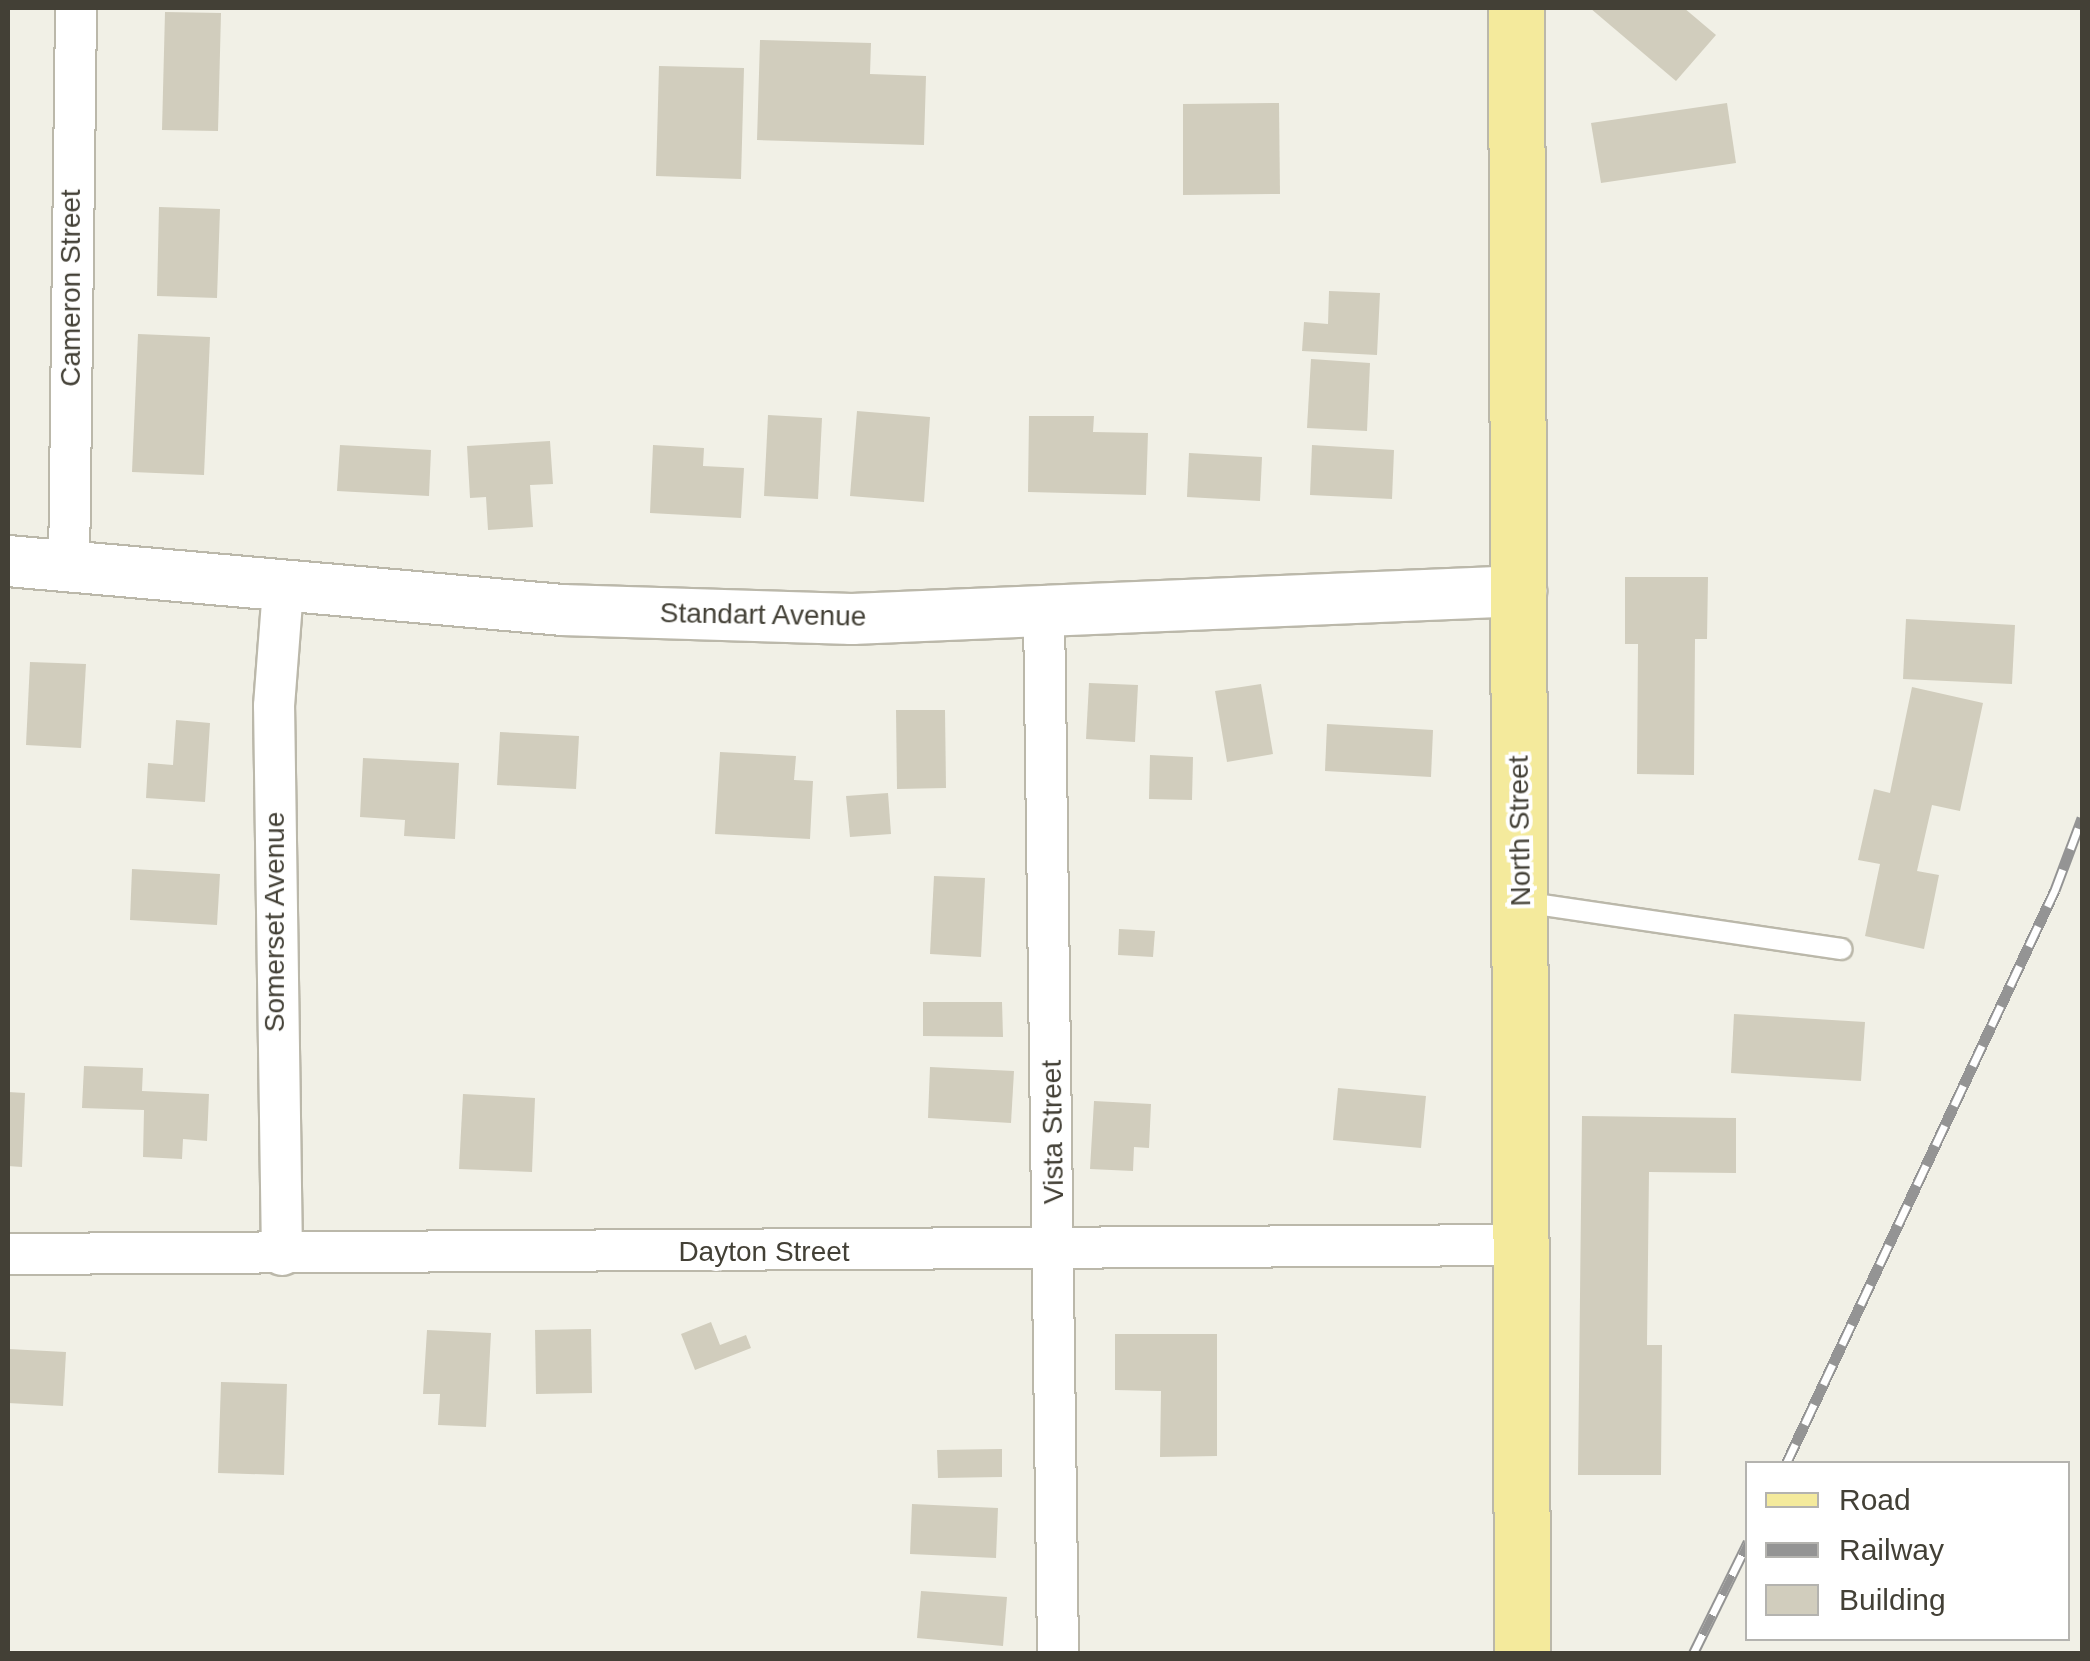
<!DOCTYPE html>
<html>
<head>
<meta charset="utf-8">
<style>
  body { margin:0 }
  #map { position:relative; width:2090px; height:1661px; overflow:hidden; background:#f1f0e6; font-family:Arial,sans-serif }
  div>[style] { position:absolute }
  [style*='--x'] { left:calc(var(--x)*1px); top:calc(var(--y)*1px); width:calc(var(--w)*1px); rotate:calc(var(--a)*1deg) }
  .building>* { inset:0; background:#d1cdbd }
  .roads { filter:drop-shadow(2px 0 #bbb8aa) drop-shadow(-2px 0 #bbb8aa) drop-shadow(0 2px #bbb8aa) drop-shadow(0 -2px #bbb8aa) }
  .service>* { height:20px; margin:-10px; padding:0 10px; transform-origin:10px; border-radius:10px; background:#fff }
  .minor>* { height:40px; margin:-20px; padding:0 20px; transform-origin:20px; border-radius:20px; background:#fff }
  .tertiary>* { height:50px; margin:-25px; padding:0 25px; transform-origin:25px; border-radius:25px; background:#fff }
  .primary>* { height:55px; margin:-27.5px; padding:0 27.5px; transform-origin:27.5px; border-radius:27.5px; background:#f4ea9c }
  .rail>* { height:11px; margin-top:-5.5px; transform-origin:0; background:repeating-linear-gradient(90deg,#fff 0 22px,#949494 0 44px); box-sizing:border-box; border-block:2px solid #949494 }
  span { translate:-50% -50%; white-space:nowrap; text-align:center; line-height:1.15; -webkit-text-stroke:8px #fff; paint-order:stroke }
  .street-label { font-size:28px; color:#434036 }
  .frame { position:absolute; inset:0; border:10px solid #434036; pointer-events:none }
  .legend { position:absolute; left:1745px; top:1461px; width:325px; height:180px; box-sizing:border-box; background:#fff; border:2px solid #b4b3af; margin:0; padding:12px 18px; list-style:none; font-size:30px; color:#434036 }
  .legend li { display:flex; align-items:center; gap:20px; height:50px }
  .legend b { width:50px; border:2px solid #b4b3af }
</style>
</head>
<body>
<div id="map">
  <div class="building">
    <div style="clip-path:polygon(1590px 8px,1684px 8px,1716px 35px,1676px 81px)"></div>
    <div style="clip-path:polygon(165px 12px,221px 13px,218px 131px,162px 130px)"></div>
    <div style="clip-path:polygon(760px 40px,871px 43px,870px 74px,926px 76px,924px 145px,757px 140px)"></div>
    <div style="clip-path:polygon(659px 66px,744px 68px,741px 179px,656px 176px)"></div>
    <div style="clip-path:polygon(1279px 103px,1280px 194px,1183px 195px,1183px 104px)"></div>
    <div style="clip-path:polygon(1727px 103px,1736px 163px,1601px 183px,1591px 123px)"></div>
    <div style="clip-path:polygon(159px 207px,220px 209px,217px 298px,157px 296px)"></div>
    <div style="clip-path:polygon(1329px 291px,1380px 293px,1377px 355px,1302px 351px,1304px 322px,1328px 324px)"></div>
    <div style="clip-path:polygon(138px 334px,210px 337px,204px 475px,132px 472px)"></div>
    <div style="clip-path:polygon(1311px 359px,1370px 363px,1367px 431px,1307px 428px)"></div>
    <div style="clip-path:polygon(857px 411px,930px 417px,924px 502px,850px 496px)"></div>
    <div style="clip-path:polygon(768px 415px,822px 418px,818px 499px,764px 496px)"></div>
    <div style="clip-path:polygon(1029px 416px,1094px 416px,1093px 432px,1148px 433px,1146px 495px,1028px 492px)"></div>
    <div style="clip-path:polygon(550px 441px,553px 484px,530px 485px,533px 527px,488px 530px,486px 497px,470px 498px,467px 446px)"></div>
    <div style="clip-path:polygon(340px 445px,431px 450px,429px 496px,337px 491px)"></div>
    <div style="clip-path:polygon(653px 445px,704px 448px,703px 466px,744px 468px,741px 518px,650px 513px)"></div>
    <div style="clip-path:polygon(1312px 445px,1394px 450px,1392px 499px,1310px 495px)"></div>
    <div style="clip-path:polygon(1189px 453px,1262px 457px,1260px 501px,1187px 497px)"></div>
    <div style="clip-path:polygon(1625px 577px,1708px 577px,1707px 639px,1695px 639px,1694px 775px,1637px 774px,1638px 644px,1625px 644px)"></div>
    <div style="clip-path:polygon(1906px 619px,2015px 625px,2012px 684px,1903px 679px)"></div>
    <div style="clip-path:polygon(30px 662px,86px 664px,81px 748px,26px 745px)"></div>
    <div style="clip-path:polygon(1089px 683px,1138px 685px,1135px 742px,1086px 739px)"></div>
    <div style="clip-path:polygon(1261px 684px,1273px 754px,1227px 762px,1215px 691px)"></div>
    <div style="clip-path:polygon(1912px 687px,1983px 703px,1960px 811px,1932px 805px,1917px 871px,1939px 875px,1924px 949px,1865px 936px,1880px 864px,1858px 860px,1874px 789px,1890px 793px)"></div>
    <div style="clip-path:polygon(896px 710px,945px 710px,946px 788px,897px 789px)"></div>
    <div style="clip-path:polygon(176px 720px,210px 723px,205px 802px,146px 798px,148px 763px,173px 765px)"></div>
    <div style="clip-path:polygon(1327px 724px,1433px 730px,1431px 777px,1325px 771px)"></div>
    <div style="clip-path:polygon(500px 732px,579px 736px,576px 789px,497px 785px)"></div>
    <div style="clip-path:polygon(720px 752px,796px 756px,794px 780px,813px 781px,810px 839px,715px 834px)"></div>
    <div style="clip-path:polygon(1150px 755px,1193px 757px,1192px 800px,1149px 799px)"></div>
    <div style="clip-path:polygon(363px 758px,459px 763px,455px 839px,404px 836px,405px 820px,360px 817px)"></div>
    <div style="clip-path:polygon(888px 793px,891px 834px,850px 837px,846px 796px)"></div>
    <div style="clip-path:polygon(132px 869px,220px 874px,217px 925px,130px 920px)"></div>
    <div style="clip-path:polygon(934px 876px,985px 878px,981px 957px,930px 954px)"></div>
    <div style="clip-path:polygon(1119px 929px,1155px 931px,1153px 957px,1118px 955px)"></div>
    <div style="clip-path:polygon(923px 1002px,1002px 1002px,1003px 1037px,923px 1036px)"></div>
    <div style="clip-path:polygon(1734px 1014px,1865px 1022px,1861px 1081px,1731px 1073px)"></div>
    <div style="clip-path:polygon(84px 1066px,143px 1068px,142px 1091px,209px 1094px,207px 1141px,183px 1139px,182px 1159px,143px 1157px,144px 1110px,82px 1108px)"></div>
    <div style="clip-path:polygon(930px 1067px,1014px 1071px,1011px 1123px,928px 1118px)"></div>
    <div style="clip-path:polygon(1338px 1088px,1426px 1096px,1421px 1148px,1333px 1140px)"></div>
    <div style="clip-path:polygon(8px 1092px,25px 1093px,22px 1167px,8px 1166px)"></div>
    <div style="clip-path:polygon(463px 1094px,535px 1098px,532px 1172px,459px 1169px)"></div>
    <div style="clip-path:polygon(1094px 1101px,1151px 1104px,1149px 1148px,1134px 1147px,1133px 1171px,1090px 1169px)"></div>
    <div style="clip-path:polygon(1582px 1116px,1736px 1118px,1736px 1173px,1649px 1172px,1647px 1345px,1662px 1345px,1661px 1475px,1578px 1475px)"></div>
    <div style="clip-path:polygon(711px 1322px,720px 1345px,746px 1335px,751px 1348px,695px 1370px,681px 1334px)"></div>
    <div style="clip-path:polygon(591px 1329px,592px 1393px,536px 1394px,535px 1330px)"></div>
    <div style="clip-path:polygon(427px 1330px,491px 1333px,486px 1427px,438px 1425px,440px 1394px,423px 1394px)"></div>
    <div style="clip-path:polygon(1115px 1334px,1217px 1334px,1217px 1456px,1160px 1457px,1161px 1391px,1115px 1390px)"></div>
    <div style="clip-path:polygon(8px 1349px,66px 1352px,63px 1406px,8px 1403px)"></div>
    <div style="clip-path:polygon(221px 1382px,287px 1384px,284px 1475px,218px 1473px)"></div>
    <div style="clip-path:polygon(1002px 1449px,1002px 1477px,938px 1478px,937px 1450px)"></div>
    <div style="clip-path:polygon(912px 1504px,998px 1508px,996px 1558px,910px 1554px)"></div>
    <div style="clip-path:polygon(921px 1591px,1007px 1597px,1003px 1646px,917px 1638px)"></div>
  </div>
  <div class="roads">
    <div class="service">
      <div style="--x:1523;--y:902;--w:322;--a:8.4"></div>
    </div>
    <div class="minor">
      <div style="--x:69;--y:568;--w:560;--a:-89.28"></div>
      <div style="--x:1044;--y:611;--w:1043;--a:89.23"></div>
      <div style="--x:8;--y:1254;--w:1513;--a:-0.34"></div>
      <div style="--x:282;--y:1255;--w:549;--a:-90.83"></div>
      <div style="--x:274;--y:706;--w:116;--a:-85.6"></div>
    </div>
    <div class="tertiary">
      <div style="--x:8;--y:561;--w:556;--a:5.05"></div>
      <div style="--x:562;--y:610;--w:290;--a:1.8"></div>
      <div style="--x:852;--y:619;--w:670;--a:-2.4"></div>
    </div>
    <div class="primary">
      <div style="--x:1516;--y:8;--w:1646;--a:89.79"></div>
    </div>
  </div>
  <div class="rail">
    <div style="--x:1786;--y:1464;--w:634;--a:-64.89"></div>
    <div style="--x:2055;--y:890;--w:77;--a:-69.4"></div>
    <div style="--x:1693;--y:1654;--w:125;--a:-63.8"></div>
  </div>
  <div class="street-label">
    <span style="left:71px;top:288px;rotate:-90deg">Cameron Street</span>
    <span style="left:763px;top:615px;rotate:1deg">Standart Avenue</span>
    <span style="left:1520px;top:831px;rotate:-91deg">North Street</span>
    <span style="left:275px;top:922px;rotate:-90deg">Somerset Avenue</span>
    <span style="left:1053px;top:1132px;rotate:-91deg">Vista Street</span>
    <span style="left:764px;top:1252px">Dayton Street</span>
  </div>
  <div class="frame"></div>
  <ul class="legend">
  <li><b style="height:12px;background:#f4ea9c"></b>Road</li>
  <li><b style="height:12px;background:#949494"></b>Railway</li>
  <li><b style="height:28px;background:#d1cdbd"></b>Building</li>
  </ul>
</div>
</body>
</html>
